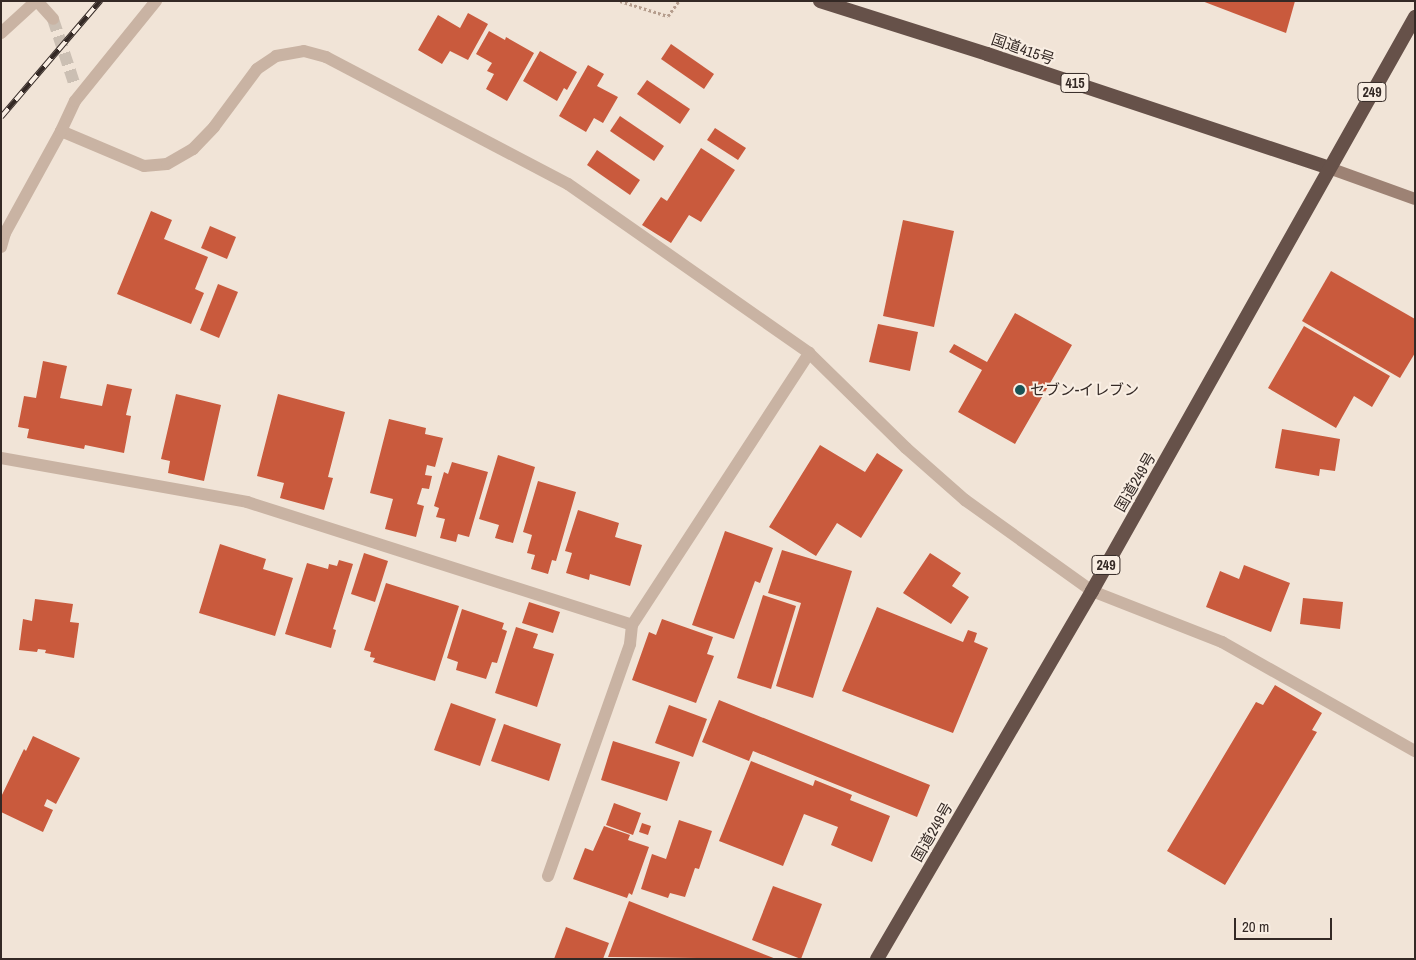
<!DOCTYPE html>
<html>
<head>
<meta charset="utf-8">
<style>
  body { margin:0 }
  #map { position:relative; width:1416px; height:960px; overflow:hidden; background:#f1e4d7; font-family:"Archivo Narrow","Noto Sans JP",sans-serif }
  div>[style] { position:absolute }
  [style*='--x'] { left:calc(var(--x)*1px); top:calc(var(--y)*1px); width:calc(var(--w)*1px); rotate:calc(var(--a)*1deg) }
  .building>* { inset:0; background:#c95a3d }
  .minor-tunnel>* { height:12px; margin-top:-6px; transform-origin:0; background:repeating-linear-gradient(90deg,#cbbfb3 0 12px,transparent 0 18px) }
  .path>* { height:3px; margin-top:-1.5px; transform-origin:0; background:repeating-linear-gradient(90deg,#b59d8d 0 2.5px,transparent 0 5px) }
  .minor>* { height:12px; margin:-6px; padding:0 6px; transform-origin:6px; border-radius:6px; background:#c9b3a3 }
  .secondary>* { height:12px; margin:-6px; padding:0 6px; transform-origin:6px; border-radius:6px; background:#9d8274 }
  .trunk>* { height:14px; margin:-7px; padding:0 7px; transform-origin:7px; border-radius:7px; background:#665149 }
  .rail>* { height:5.5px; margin-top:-2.75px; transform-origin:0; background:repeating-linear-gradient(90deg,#f9eee3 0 11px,#342925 0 22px); box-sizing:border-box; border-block:1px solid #342925 }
  .dots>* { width:14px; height:14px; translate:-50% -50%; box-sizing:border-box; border:2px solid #f9eee3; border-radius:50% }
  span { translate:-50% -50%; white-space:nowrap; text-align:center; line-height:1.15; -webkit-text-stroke:4px #f9eee3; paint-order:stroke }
  .shield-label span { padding:1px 4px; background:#f9eee3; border:1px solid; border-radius:4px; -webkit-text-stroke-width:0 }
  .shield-label { font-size:14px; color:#342925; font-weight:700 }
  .street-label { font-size:15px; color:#342925 }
  .poi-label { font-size:15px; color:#342925 }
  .left { translate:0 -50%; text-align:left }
  .frame { position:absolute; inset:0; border:2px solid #342925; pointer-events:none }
  .scale { position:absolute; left:1234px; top:918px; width:98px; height:22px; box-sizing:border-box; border:2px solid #342925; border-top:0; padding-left:6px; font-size:15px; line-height:18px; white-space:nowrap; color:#342925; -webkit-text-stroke:4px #f9eee3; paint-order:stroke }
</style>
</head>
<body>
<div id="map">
  <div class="building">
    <div style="clip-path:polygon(1202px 1px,1295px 1px,1286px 33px)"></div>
    <div style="clip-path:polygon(468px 13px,488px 24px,468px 60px,450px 51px,442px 64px,418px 50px,438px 15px,460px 28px)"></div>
    <div style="clip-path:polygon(489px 31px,505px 40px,506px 37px,534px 53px,507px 101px,486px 89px,494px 74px,487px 71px,492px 63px,476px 54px)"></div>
    <div style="clip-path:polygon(671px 44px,714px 74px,704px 89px,661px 59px)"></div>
    <div style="clip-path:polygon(540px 51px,577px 72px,567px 90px,564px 88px,557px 101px,523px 81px)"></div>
    <div style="clip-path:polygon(588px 65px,604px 74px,597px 86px,618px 97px,603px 123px,594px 118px,586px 132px,559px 116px)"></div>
    <div style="clip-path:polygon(647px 80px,690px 109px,680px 124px,637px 94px)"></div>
    <div style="clip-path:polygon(620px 116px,664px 146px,654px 161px,610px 131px)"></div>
    <div style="clip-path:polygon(715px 128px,746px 148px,738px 160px,707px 140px)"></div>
    <div style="clip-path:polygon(701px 148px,735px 170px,701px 222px,689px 215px,671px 243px,642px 225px,661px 197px,667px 201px)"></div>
    <div style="clip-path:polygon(597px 150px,640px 180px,630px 195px,587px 165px)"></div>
    <div style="clip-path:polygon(151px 211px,172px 220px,164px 239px,208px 257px,195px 289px,204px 293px,191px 324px,117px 294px)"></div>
    <div style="clip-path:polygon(903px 220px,954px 231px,934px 327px,883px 316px)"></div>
    <div style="clip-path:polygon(210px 226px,236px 237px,227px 259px,201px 248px)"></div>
    <div style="clip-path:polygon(1331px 271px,1415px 319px,1415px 353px,1400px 378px,1302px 321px)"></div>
    <div style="clip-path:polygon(218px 284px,238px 292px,219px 338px,200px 330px)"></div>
    <div style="clip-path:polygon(1015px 313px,1072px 345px,1015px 444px,958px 412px,982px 370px,949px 352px,954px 344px,987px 362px)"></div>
    <div style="clip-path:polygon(878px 324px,918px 332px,910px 371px,869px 362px)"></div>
    <div style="clip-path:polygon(1304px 326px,1390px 376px,1372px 407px,1354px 396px,1336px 428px,1268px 388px)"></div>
    <div style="clip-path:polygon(43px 361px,67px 366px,60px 398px,102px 406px,107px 384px,132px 389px,126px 415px,131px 416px,124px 453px,85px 445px,84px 449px,27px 438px,29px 429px,18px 427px,24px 396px,36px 398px)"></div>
    <div style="clip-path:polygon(176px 394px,221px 405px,204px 481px,168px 473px,170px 461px,161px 459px)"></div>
    <div style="clip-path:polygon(278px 394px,345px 412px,328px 477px,333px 478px,324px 510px,280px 498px,284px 483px,257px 476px)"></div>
    <div style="clip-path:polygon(389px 419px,426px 428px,425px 434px,443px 438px,435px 467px,427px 465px,425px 475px,432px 476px,429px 489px,422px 488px,417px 504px,424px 506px,416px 537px,385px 529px,393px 499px,370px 493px)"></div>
    <div style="clip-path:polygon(1282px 429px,1340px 439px,1335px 471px,1320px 469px,1319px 476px,1275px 468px)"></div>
    <div style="clip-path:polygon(820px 445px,865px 472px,877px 453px,903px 470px,861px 538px,837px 523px,816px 556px,769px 527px)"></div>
    <div style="clip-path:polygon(498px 455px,535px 467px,513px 543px,495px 538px,499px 525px,479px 519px)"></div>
    <div style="clip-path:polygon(452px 462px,488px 472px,469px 537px,458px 534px,456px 542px,440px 538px,445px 519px,436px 517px,439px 508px,434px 506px,444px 472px,448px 474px)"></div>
    <div style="clip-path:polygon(538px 481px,576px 492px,556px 561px,552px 560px,548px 574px,531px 569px,535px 555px,527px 553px,532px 535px,523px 532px)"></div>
    <div style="clip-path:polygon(578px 510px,619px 523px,615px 537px,642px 545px,630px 586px,590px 574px,589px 580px,566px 573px,572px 553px,565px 551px)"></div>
    <div style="clip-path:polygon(725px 531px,773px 548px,760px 583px,755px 581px,734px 639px,692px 625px)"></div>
    <div style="clip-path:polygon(220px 544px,266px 559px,263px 569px,293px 578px,275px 636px,199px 613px)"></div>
    <div style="clip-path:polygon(782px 550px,852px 571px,813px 698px,776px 686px,801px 603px,768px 593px)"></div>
    <div style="clip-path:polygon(364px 553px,388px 561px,375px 602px,351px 594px)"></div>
    <div style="clip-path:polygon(930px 553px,961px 573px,952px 586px,969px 597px,951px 624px,903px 593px)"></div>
    <div style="clip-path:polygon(339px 560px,353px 564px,333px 629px,336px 630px,331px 648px,285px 634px,307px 563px,328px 569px,329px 564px,337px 566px)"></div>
    <div style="clip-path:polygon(1244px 565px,1290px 583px,1271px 632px,1206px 607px,1220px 571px,1239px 579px)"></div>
    <div style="clip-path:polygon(386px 583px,459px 606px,435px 681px,373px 662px,375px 658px,370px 657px,371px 652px,364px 650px)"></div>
    <div style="clip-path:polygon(763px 595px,796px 606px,771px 689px,737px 678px)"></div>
    <div style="clip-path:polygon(1303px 598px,1343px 602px,1340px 629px,1300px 624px)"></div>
    <div style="clip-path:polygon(35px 599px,73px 604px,70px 622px,79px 623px,74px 658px,45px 653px,46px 650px,38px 649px,37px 652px,19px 650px,23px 619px,32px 621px)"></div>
    <div style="clip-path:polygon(529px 602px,560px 612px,553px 633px,522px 623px)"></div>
    <div style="clip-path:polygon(877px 607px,963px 642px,968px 630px,977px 633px,974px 642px,988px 648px,953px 733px,842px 691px)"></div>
    <div style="clip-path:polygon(462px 609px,504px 623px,502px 629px,507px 631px,497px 663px,492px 662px,486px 679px,456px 670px,458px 662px,447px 658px)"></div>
    <div style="clip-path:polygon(662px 619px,713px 637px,707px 654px,714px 656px,696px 703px,632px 680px,649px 632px,656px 635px)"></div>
    <div style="clip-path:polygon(516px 627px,538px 634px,533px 648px,554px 654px,537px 707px,495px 693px)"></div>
    <div style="clip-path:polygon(1275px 685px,1322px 713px,1312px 730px,1317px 732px,1225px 885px,1167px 851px,1256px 702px,1263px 705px)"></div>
    <div style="clip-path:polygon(719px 700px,930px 785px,917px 817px,753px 751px,749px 761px,702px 742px)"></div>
    <div style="clip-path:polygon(451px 703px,496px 719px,480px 766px,434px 750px)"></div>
    <div style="clip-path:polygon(669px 705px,707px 719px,693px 757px,655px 743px)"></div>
    <div style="clip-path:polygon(504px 724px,561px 744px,549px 781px,491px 761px)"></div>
    <div style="clip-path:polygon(33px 736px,80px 758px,56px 804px,47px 799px,44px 806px,53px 810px,43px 832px,1px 812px,1px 797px,24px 749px,26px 751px)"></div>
    <div style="clip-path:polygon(613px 741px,680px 762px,667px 801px,601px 780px)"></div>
    <div style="clip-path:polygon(751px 761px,813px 786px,815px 780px,852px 795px,850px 800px,890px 816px,872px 862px,831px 845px,838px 827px,804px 814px,783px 866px,719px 841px)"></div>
    <div style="clip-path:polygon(614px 803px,641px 813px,633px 835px,606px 825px)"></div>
    <div style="clip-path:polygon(679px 820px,712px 831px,699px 869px,695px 868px,685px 897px,670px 893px,668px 898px,641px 889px,652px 854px,666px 859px)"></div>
    <div style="clip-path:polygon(642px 823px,651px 826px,648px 835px,639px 832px)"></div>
    <div style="clip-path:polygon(604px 826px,630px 835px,628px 840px,649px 847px,632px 895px,629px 893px,627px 898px,573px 879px,585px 848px,593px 851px)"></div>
    <div style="clip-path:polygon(773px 886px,822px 904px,801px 959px,752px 940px)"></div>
    <div style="clip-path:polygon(629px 901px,776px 959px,608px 957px)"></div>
    <div style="clip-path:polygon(566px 927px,609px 943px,603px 959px,554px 959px)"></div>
  </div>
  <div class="minor-tunnel">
    <div style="--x:53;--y:19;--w:67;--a:71.8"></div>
  </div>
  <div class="path">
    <div style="--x:620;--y:1;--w:50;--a:17.4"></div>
    <div style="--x:668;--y:16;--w:19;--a:-54"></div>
  </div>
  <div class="minor">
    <div style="--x:37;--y:1;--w:24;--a:48"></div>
    <div style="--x:1;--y:33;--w:47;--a:-42.4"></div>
    <div style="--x:61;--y:131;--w:90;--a:22.9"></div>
    <div style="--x:144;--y:166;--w:23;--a:-5"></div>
    <div style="--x:167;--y:164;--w:30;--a:-30"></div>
    <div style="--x:193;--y:149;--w:30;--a:-46"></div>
    <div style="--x:214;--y:127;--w:72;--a:-53.4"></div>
    <div style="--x:257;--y:69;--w:23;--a:-34"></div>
    <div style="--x:276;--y:56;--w:28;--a:-10"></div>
    <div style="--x:304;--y:51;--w:23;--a:15"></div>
    <div style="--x:326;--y:57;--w:273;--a:27.7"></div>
    <div style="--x:568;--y:184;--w:294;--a:35"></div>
    <div style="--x:809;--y:353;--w:136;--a:44.4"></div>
    <div style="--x:906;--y:448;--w:79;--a:41.4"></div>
    <div style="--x:965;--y:500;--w:156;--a:35.6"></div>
    <div style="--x:1092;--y:591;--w:140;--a:21.4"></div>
    <div style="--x:1222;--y:642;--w:222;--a:29.5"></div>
    <div style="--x:1;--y:247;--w:15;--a:-74"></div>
    <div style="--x:5;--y:233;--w:116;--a:-61.2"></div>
    <div style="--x:61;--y:131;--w:33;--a:-65"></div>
    <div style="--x:75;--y:101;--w:129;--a:-51"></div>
    <div style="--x:1;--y:458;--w:250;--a:10.1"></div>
    <div style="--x:247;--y:502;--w:404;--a:17.7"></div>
    <div style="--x:632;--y:625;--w:325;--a:-56.9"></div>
    <div style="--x:548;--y:876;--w:246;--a:-70.5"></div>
    <div style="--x:630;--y:644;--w:19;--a:-84"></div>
  </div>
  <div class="secondary">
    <div style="--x:1329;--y:168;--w:91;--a:19.8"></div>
  </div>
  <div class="trunk">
    <div style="--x:820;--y:1;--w:175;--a:17.6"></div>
    <div style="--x:987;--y:54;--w:360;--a:18.4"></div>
    <div style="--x:877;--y:959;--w:426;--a:-59.7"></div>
    <div style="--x:1092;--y:591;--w:659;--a:-60.63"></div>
  </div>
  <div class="rail">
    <div style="--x:1;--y:117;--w:153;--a:-49.5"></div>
  </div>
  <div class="dots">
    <div style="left:1020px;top:390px;background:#1a5456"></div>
  </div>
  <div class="shield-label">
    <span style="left:1075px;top:83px">415</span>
    <span style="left:1372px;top:92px">249</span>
    <span style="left:1106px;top:565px">249</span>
  </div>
  <div class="street-label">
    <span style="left:1023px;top:49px;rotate:19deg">国道415号</span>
    <span style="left:1135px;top:482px;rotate:-60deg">国道249号</span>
    <span style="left:932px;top:832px;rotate:-60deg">国道249号</span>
  </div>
  <div class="poi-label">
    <span class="left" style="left:1030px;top:390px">セブン-イレブン</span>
  </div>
  <div class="frame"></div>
  <div class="scale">20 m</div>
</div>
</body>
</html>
